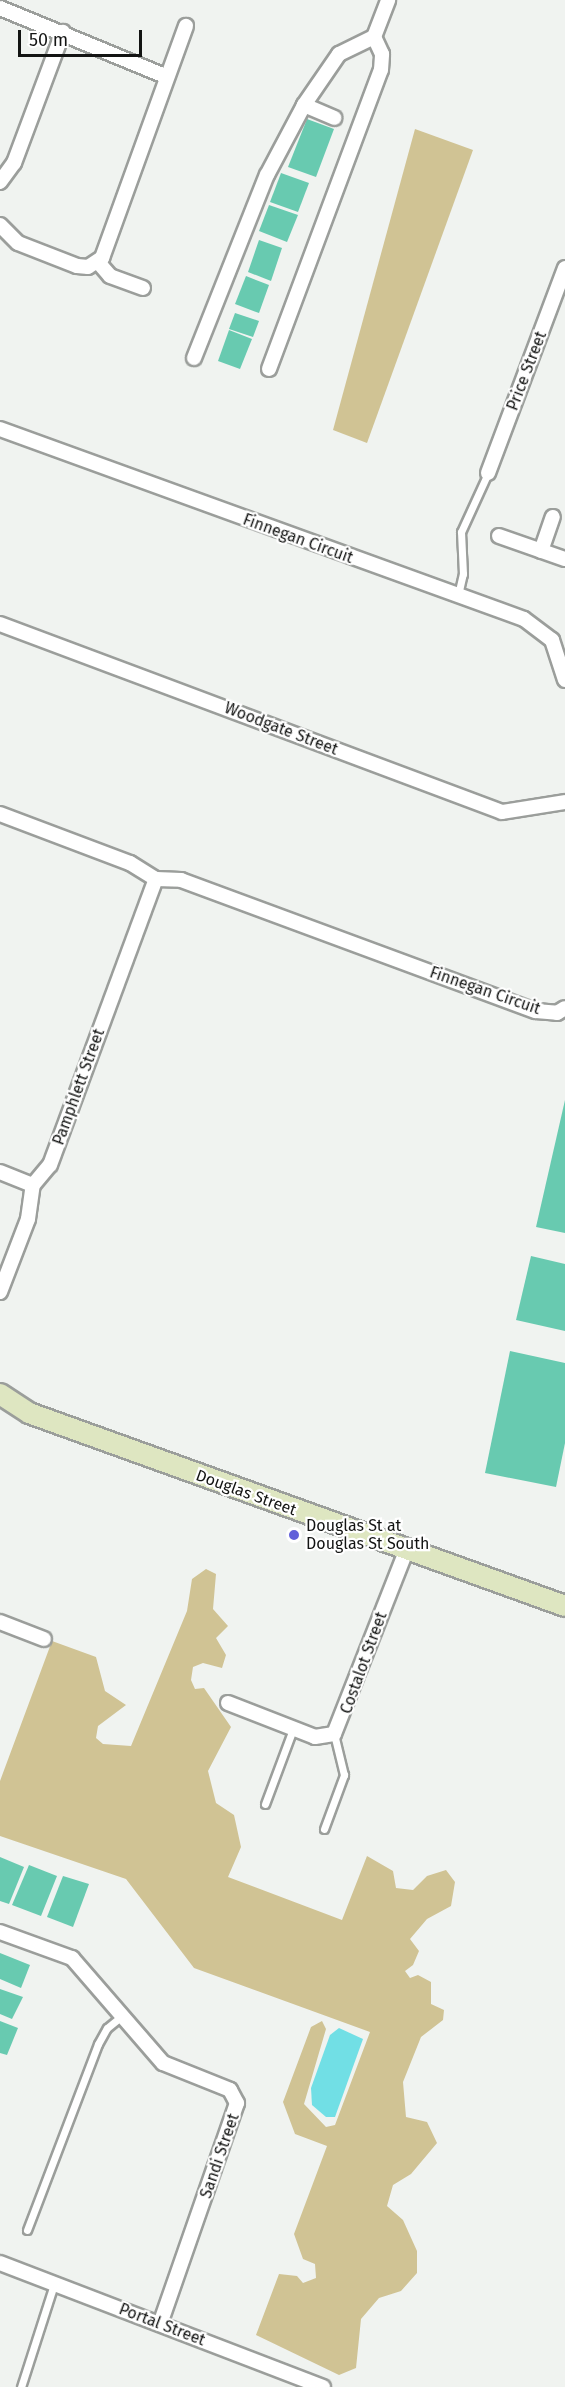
<!DOCTYPE html>
<html>
<head>
<meta charset="utf-8">
<style>
  body { margin:0 }
  #map { position:relative; width:565px; height:2387px; overflow:hidden; background:#f0f3f0; font-family:"Fira Sans",sans-serif }
  div>[style] { position:absolute }
  [style*='--x'] { left:calc(var(--x)*1px); top:calc(var(--y)*1px); width:calc(var(--w)*1px); rotate:calc(var(--a)*1deg) }
  .green>* { inset:0; background:#d0c394 }
  .water>* { inset:0; background:#71dfe5 }
  .building>* { inset:0; background:#68cab0 }
  .roads { filter:drop-shadow(2px 0 #9b9e9b) drop-shadow(-2px 0 #9b9e9b) drop-shadow(0 2px #9b9e9b) drop-shadow(0 -2px #9b9e9b) }
  .lane>* { height:7px; margin:-3.5px; padding:0 3.5px; transform-origin:3.5px; border-radius:3.5px; background:#fff }
  .street>* { height:14px; margin:-7px; padding:0 7px; transform-origin:7px; border-radius:7px; background:#fff }
  .secondary>* { height:20px; margin:-10px; padding:0 10px; transform-origin:10px; border-radius:10px; background:#dee6c1 }
  .dots>* { width:16px; height:16px; translate:-50% -50%; box-sizing:border-box; border:3px solid #fff; border-radius:50% }
  span { translate:-50% -50%; white-space:nowrap; text-align:center; line-height:1.15; -webkit-text-stroke:4.5px #fff; paint-order:stroke }
  .street-label { font-size:16px; color:#131413 }
  .poi-label { font-size:16px; color:#131413 }
  .left { translate:0 -50%; text-align:left }
  .scale { position:absolute; left:18px; top:30px; width:124px; height:27px; box-sizing:border-box; border:3px solid #131413; border-top:0; padding-left:8px; font-size:18px; line-height:21px; white-space:nowrap; color:#131413; -webkit-text-stroke:4px #fff; paint-order:stroke }
</style>
</head>
<body>
<div id="map">
  <div class="green">
    <div style="clip-path:polygon(415px 129px,473px 150px,367px 443px,333px 430px)"></div>
    <div style="clip-path:polygon(206px 1569px,216px 1574px,213px 1609px,228px 1626px,216px 1638px,226px 1655px,222px 1668px,203px 1663px,193px 1667px,191px 1680px,195px 1689px,204px 1688px,231px 1727px,208px 1771px,216px 1803px,234px 1815px,241px 1847px,228px 1877px,342px 1920px,367px 1856px,393px 1871px,396px 1888px,413px 1890px,427px 1876px,446px 1870px,455px 1882px,451px 1906px,427px 1919px,410px 1939px,419px 1951px,413px 1965px,405px 1971px,410px 1978px,418px 1975px,431px 1982px,431px 2004px,444px 2010px,443px 2020px,421px 2037px,403px 2082px,406px 2117px,427px 2122px,437px 2143px,411px 2174px,393px 2185px,387px 2206px,403px 2220px,417px 2251px,417px 2273px,401px 2291px,379px 2298px,361px 2319px,356px 2368px,339px 2375px,256px 2335px,279px 2274px,297px 2276px,303px 2283px,316px 2278px,315px 2264px,303px 2259px,294px 2234px,327px 2146px,295px 2134px,283px 2102px,311px 2027px,322px 2021px,326px 2029px,304px 2104px,326px 2127px,335px 2125px,370px 2032px,194px 1968px,126px 1879px,0 1836px,0 1781px,52px 1641px,96px 1657px,105px 1691px,126px 1705px,98px 1726px,96px 1738px,103px 1744px,131px 1746px,187px 1611px,192px 1579px)"></div>
  </div>
  <div class="water">
    <div style="clip-path:polygon(339px 2028px,363px 2039px,335px 2117px,326px 2117px,312px 2105px,311px 2088px,330px 2035px)"></div>
  </div>
  <div class="building">
    <div style="clip-path:polygon(307px 119px,334px 129px,316px 177px,288px 167px)"></div>
    <div style="clip-path:polygon(281px 173px,309px 183px,298px 212px,270px 202px)"></div>
    <div style="clip-path:polygon(269px 205px,298px 215px,287px 242px,259px 231px)"></div>
    <div style="clip-path:polygon(259px 240px,282px 248px,271px 281px,248px 272px)"></div>
    <div style="clip-path:polygon(246px 276px,269px 285px,259px 313px,235px 304px)"></div>
    <div style="clip-path:polygon(235px 313px,259px 321px,253px 337px,229px 329px)"></div>
    <div style="clip-path:polygon(229px 330px,252px 339px,240px 369px,218px 361px)"></div>
    <div style="clip-path:polygon(565px 1100px,565px 1233px,536px 1227px)"></div>
    <div style="clip-path:polygon(531px 1256px,565px 1264px,565px 1331px,516px 1320px)"></div>
    <div style="clip-path:polygon(510px 1351px,565px 1363px,565px 1443px,556px 1487px,485px 1473px)"></div>
    <div style="clip-path:polygon(0 1857px,24px 1867px,9px 1904px,0 1901px)"></div>
    <div style="clip-path:polygon(29px 1865px,57px 1876px,41px 1916px,12px 1905px)"></div>
    <div style="clip-path:polygon(63px 1876px,89px 1884px,73px 1927px,47px 1917px)"></div>
    <div style="clip-path:polygon(0 1953px,30px 1965px,21px 1988px,0 1979px)"></div>
    <div style="clip-path:polygon(0 1989px,23px 1997px,12px 2019px,0 2014px)"></div>
    <div style="clip-path:polygon(0 2021px,18px 2028px,7px 2055px,0 2053px)"></div>
  </div>
  <div class="roads">
    <div class="lane">
      <div style="--x:458;--y:595;--w:22;--a:-77"></div>
      <div style="--x:463;--y:574;--w:42;--a:-92.7"></div>
      <div style="--x:461;--y:532;--w:65;--a:-65.4"></div>
      <div style="--x:265;--y:1804;--w:80;--a:-69.5"></div>
      <div style="--x:324;--y:1829;--w:58;--a:-69.7"></div>
      <div style="--x:344;--y:1775;--w:42;--a:-103.7"></div>
      <div style="--x:27;--y:2230;--w:199;--a:-69.1"></div>
      <div style="--x:98;--y:2044;--w:18;--a:-61"></div>
      <div style="--x:107;--y:2028;--w:19;--a:-39"></div>
      <div style="--x:21;--y:2387;--w:108;--a:-72.2"></div>
    </div>
    <div class="street">
      <div style="--x:0;--y:8;--w:178;--a:22.4"></div>
      <div style="--x:304;--y:105;--w:33;--a:23"></div>
      <div style="--x:0;--y:182;--w:24;--a:-54"></div>
      <div style="--x:14;--y:163;--w:140;--a:-69.5"></div>
      <div style="--x:0;--y:225;--w:25;--a:45"></div>
      <div style="--x:18;--y:243;--w:63;--a:21.3"></div>
      <div style="--x:77;--y:266;--w:11;--a:5"></div>
      <div style="--x:88;--y:267;--w:17;--a:-33"></div>
      <div style="--x:102;--y:258;--w:247;--a:-70.1"></div>
      <div style="--x:98;--y:262;--w:18;--a:49"></div>
      <div style="--x:110;--y:276;--w:35;--a:20"></div>
      <div style="--x:194;--y:358;--w:197;--a:-68.3"></div>
      <div style="--x:267;--y:175;--w:79;--a:-62.1"></div>
      <div style="--x:304;--y:105;--w:62;--a:-55.5"></div>
      <div style="--x:339;--y:54;--w:39;--a:-26"></div>
      <div style="--x:269;--y:369;--w:319;--a:-69.5"></div>
      <div style="--x:381;--y:70;--w:16;--a:-86"></div>
      <div style="--x:382;--y:54;--w:19;--a:-115"></div>
      <div style="--x:374;--y:37;--w:40;--a:-69"></div>
      <div style="--x:0;--y:429;--w:557;--a:19.93"></div>
      <div style="--x:524;--y:619;--w:35;--a:37"></div>
      <div style="--x:552;--y:640;--w:42;--a:72"></div>
      <div style="--x:488;--y:473;--w:219;--a:-69.4"></div>
      <div style="--x:499;--y:536;--w:70;--a:19.2"></div>
      <div style="--x:541;--y:551;--w:36;--a:-71"></div>
      <div style="--x:0;--y:624;--w:536;--a:20.53"></div>
      <div style="--x:502;--y:812;--w:64;--a:-9"></div>
      <div style="--x:0;--y:814;--w:139;--a:20.7"></div>
      <div style="--x:130;--y:863;--w:31;--a:32"></div>
      <div style="--x:156;--y:879;--w:25;--a:2"></div>
      <div style="--x:181;--y:880;--w:378;--a:20.3"></div>
      <div style="--x:536;--y:1011;--w:21;--a:5"></div>
      <div style="--x:557;--y:1013;--w:9;--a:-32"></div>
      <div style="--x:0;--y:1172;--w:35;--a:22"></div>
      <div style="--x:0;--y:1292;--w:78;--a:-69"></div>
      <div style="--x:28;--y:1219;--w:34;--a:-82"></div>
      <div style="--x:33;--y:1185;--w:26;--a:-50"></div>
      <div style="--x:50;--y:1165;--w:305;--a:-69.7"></div>
      <div style="--x:0;--y:1622;--w:47;--a:21.1"></div>
      <div style="--x:228;--y:1703;--w:93;--a:21.3"></div>
      <div style="--x:315;--y:1737;--w:19;--a:-9"></div>
      <div style="--x:334;--y:1734;--w:197;--a:-68.5"></div>
      <div style="--x:0;--y:1932;--w:77;--a:19.9"></div>
      <div style="--x:72;--y:1958;--w:139;--a:49.1"></div>
      <div style="--x:163;--y:2063;--w:72;--a:21.9"></div>
      <div style="--x:230;--y:2090;--w:15;--a:62"></div>
      <div style="--x:237;--y:2103;--w:234;--a:109.2"></div>
      <div style="--x:0;--y:2263;--w:346;--a:21"></div>
    </div>
    <div class="secondary">
      <div style="--x:0;--y:1394;--w:35;--a:33"></div>
      <div style="--x:29;--y:1413;--w:570;--a:19.8"></div>
    </div>
  </div>
  <div class="dots">
    <div style="left:294px;top:1535px;background:#6160d9"></div>
  </div>
  <div class="street-label">
    <span style="left:527px;top:371px;rotate:-69deg">Price Street</span>
    <span style="left:298px;top:539px;rotate:20deg">Finnegan Circuit</span>
    <span style="left:281px;top:729px;rotate:21deg">Woodgate Street</span>
    <span style="left:485px;top:991px;rotate:19deg">Finnegan Circuit</span>
    <span style="left:79px;top:1087px;rotate:-70deg">Pamphlett Street</span>
    <span style="left:246px;top:1493px;rotate:20deg">Douglas Street</span>
    <span style="left:364px;top:1663px;rotate:-70deg">Costalot Street</span>
    <span style="left:220px;top:2156px;rotate:-71deg">Sandi Street</span>
    <span style="left:162px;top:2325px;rotate:21deg">Portal Street</span>
  </div>
  <div class="poi-label">
    <span class="left" style="left:306px;top:1535px">Douglas St at<br>Douglas St South</span>
  </div>
  <div class="scale">50 m</div>
</div>
</body>
</html>
